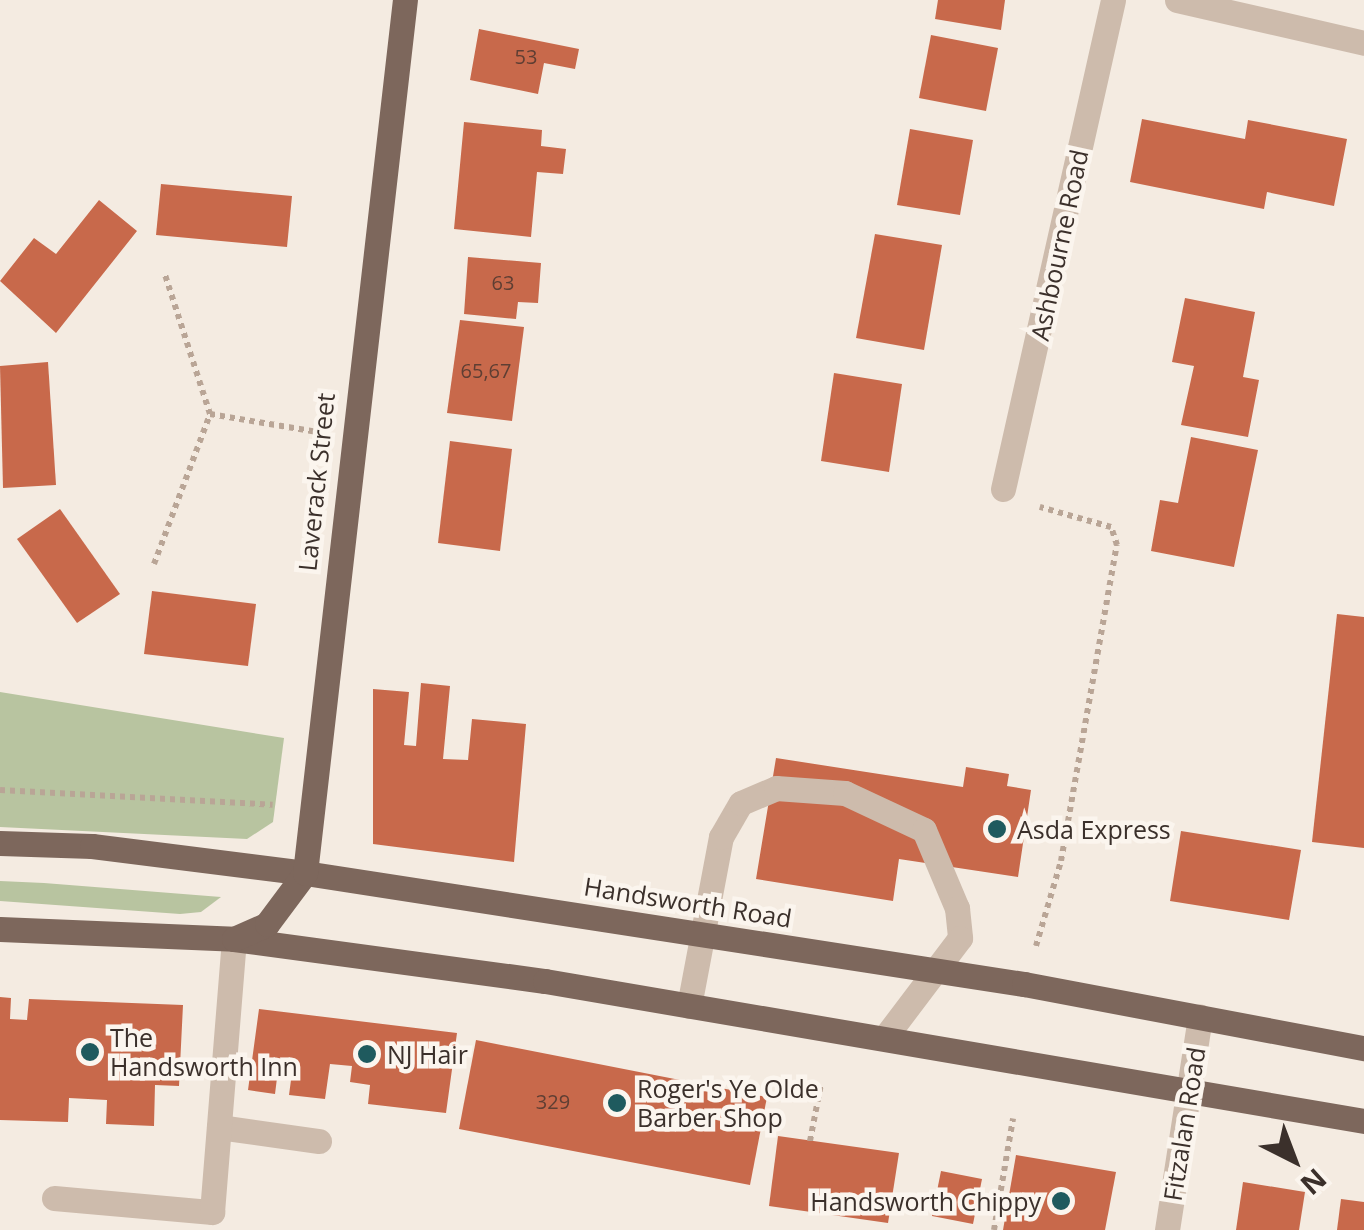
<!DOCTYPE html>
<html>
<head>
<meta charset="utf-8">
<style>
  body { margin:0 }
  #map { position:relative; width:1364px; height:1230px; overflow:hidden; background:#f4ebe1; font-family:"Open Sans",sans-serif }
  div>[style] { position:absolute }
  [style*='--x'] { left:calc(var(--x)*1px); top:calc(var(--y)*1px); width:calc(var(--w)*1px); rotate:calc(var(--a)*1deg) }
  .green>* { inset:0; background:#b8c4a0 }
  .building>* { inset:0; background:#c8694b }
  .path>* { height:6px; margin-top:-3px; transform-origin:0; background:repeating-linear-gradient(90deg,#b9a596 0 5px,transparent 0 10px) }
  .minor>* { height:25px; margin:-12.5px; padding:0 12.5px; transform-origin:12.5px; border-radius:12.5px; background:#cdbbac }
  .major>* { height:25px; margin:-12.5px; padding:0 12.5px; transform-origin:12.5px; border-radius:12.5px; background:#7d675c }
  .dots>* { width:28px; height:28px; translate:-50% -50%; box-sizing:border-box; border:5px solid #fbf5ee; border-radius:50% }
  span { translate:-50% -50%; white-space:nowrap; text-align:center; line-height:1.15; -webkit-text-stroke:9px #fbf5ee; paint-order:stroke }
  .number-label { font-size:20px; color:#5e3e33 }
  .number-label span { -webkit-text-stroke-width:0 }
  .street-label { font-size:25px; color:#3b302b }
  .poi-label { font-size:25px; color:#3b302b }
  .left { translate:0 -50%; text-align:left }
  .right { translate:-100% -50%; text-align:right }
  .north { position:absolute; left:1244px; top:1110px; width:100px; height:100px; -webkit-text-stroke:8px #fbf5ee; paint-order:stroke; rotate:138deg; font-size:28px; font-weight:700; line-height:40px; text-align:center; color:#3b302b }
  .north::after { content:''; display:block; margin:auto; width:35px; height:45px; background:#3b302b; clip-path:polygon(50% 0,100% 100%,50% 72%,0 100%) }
</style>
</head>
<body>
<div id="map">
  <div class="green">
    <div style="clip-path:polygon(0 692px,284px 738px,273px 822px,247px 839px,0 827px)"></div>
    <div style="clip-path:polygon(0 881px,44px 883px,221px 897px,201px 912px,180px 914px,0 901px)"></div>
  </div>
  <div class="building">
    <div style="clip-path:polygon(938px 0,1005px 0,1001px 30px,935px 19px)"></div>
    <div style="clip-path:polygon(479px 29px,579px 49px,575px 69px,544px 63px,538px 94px,470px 80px)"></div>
    <div style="clip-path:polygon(931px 35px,998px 48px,986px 111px,919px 98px)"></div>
    <div style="clip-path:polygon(1142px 119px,1245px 139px,1248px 120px,1347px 139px,1334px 206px,1267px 192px,1264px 209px,1130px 182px)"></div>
    <div style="clip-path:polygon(464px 122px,542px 130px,541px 146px,566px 149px,563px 174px,537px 172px,531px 237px,454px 229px)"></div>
    <div style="clip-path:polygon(910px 129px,973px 140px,960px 215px,897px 205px)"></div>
    <div style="clip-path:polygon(161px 184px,292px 196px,287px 247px,156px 235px)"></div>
    <div style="clip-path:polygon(99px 200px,137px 231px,56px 333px,0 281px,34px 238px,56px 254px)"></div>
    <div style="clip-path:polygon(875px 234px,942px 245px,924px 350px,856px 338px)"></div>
    <div style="clip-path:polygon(468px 257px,541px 263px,538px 303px,518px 302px,516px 319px,464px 314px)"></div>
    <div style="clip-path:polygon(1185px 298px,1255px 312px,1243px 377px,1259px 380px,1248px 437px,1181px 425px,1194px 366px,1172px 362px)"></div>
    <div style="clip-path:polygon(460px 320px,524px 327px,512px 421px,447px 413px)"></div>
    <div style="clip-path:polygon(48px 362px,56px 485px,3px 488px,0 366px)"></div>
    <div style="clip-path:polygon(834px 373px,902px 384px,889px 472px,821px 461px)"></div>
    <div style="clip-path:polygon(1191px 437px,1258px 450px,1234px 567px,1151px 551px,1160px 500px,1178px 503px)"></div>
    <div style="clip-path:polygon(450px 441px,512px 449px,500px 551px,438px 543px)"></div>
    <div style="clip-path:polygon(60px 509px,120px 594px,77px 623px,17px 539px)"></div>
    <div style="clip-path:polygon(152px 591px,256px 604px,248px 666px,144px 654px)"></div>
    <div style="clip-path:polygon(1337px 614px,1364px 617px,1364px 848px,1312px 842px)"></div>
    <div style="clip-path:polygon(421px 683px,450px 686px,443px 759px,468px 760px,472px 719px,526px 724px,514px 862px,373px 844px,373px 689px,409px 692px,404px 745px,416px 746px)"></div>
    <div style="clip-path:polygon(776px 758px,963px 787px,966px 767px,1009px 774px,1007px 786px,1031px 790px,1018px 877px,899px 859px,893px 901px,756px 879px)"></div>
    <div style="clip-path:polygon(1181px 831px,1301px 850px,1289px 920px,1170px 901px)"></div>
    <div style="clip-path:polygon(0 997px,11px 998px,10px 1019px,27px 1020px,29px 999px,183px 1005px,179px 1086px,155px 1085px,154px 1126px,106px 1124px,107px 1100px,69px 1098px,68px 1122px,0 1120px)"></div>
    <div style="clip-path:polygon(259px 1009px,457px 1033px,446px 1113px,368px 1104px,370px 1085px,350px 1082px,352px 1066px,330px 1064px,325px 1099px,289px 1095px,291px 1080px,277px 1078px,275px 1094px,248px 1090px)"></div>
    <div style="clip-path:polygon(476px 1040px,767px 1097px,750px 1185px,459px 1129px)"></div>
    <div style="clip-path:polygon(778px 1136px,899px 1153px,888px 1223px,769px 1206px)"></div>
    <div style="clip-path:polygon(1016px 1155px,1116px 1172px,1105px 1230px,1003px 1230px)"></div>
    <div style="clip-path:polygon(941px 1171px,982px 1179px,973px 1224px,932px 1216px)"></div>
    <div style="clip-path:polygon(1243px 1182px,1305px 1192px,1299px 1230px,1236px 1230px)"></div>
    <div style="clip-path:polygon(1341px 1199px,1364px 1202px,1364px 1230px,1337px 1230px)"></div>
  </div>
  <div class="path">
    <div style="--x:210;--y:414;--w:109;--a:9.5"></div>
    <div style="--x:154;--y:564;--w:160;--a:-69.5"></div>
    <div style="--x:210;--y:414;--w:146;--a:-107.9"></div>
    <div style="--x:0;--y:790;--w:273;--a:3.1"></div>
    <div style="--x:1036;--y:946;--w:89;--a:-73.6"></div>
    <div style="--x:1061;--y:861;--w:321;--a:-80"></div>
    <div style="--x:1117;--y:545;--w:19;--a:-108"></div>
    <div style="--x:1111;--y:527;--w:74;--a:-164.3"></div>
    <div style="--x:810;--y:1141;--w:58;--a:-79.1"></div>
    <div style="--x:994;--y:1230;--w:113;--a:-80.3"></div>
  </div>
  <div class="minor">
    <div style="--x:1177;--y:0;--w:192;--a:12.9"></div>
    <div style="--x:1003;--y:489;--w:501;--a:-77.32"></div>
    <div style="--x:689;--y:1006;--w:172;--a:-79.3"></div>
    <div style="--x:721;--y:837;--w:39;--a:-60"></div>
    <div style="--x:741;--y:803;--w:38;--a:-23"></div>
    <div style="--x:776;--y:788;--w:69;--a:4.1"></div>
    <div style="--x:845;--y:793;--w:87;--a:25.1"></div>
    <div style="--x:924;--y:830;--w:85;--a:67.1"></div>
    <div style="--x:957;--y:908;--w:30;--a:84"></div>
    <div style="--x:960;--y:938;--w:124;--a:127.1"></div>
    <div style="--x:219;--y:1127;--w:101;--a:8"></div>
    <div style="--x:54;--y:1198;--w:159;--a:5.1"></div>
    <div style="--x:212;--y:1212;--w:274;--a:-85.4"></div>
    <div style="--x:1167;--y:1230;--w:216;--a:-81.2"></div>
  </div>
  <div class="major">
    <div style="--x:0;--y:843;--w:92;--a:1.9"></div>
    <div style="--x:92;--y:846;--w:215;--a:7.2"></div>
    <div style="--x:305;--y:873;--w:728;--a:8.78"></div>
    <div style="--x:1024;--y:984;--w:346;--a:10.7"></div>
    <div style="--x:0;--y:929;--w:234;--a:2.4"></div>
    <div style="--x:234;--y:939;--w:314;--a:7.7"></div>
    <div style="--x:545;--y:981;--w:831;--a:9.7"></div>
    <div style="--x:234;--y:939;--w:36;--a:-24"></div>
    <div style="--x:267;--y:924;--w:64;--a:-53.3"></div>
    <div style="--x:305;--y:873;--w:879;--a:-83.47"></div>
  </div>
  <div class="dots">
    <div style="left:997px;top:829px;background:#1f5a5e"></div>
    <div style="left:90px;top:1052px;background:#1f5a5e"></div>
    <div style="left:367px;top:1054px;background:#1f5a5e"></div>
    <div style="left:617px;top:1103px;background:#1f5a5e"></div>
    <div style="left:1061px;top:1201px;background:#1f5a5e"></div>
  </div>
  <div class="number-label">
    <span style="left:526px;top:56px">53</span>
    <span style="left:503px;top:282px">63</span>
    <span style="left:486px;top:370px">65,67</span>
    <span style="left:553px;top:1101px">329</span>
  </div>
  <div class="street-label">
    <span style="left:1059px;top:245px;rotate:-78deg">Ashbourne Road</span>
    <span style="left:316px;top:482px;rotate:-84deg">Laverack Street</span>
    <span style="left:688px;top:902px;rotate:9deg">Handsworth Road</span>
    <span style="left:1184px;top:1124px;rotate:-81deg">Fitzalan Road</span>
  </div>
  <div class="poi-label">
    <span class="left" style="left:1017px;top:829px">Asda Express</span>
    <span class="left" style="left:110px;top:1052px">The<br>Handsworth Inn</span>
    <span class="left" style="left:387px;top:1054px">NJ Hair</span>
    <span class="left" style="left:637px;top:1103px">Roger's Ye Olde<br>Barber Shop</span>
    <span class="right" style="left:1041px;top:1201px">Handsworth Chippy</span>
  </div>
  <div class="north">N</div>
</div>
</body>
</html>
